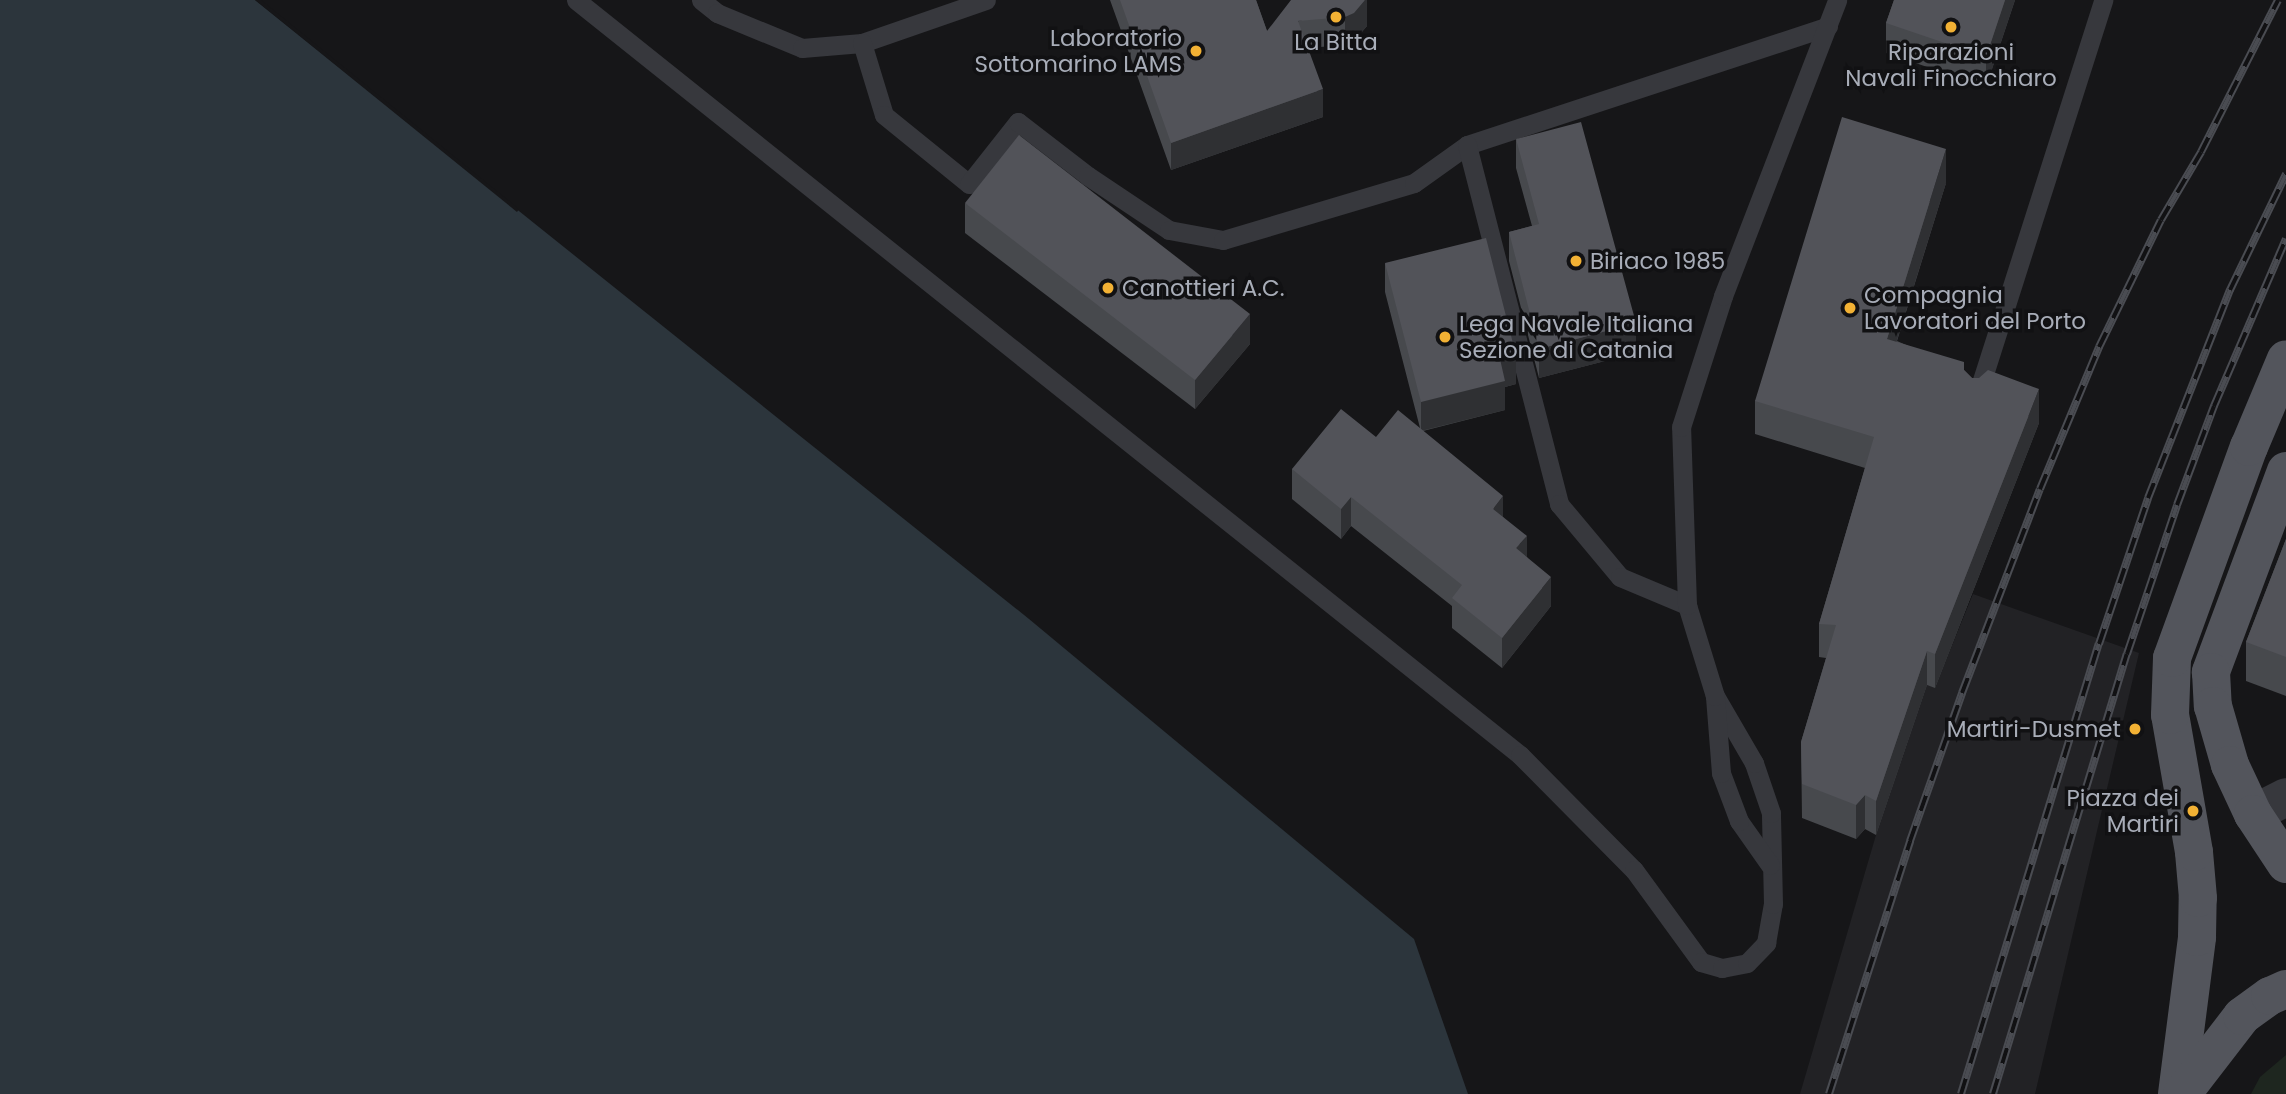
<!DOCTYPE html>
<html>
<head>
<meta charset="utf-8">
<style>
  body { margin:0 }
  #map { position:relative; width:2286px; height:1094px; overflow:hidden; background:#161618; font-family:Poppins,sans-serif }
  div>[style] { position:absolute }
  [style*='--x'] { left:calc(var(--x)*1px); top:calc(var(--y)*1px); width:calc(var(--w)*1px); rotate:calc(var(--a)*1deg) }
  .built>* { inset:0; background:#222225 }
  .green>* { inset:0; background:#1e261f }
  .water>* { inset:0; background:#2c353c }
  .pier>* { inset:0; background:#161618 }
  .lane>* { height:19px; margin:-9.5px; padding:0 9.5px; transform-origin:9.5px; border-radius:9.5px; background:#37383d }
  .street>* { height:38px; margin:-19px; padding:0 19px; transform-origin:19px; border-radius:19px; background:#37383d }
  .primary>* { height:38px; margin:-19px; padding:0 19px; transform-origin:19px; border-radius:19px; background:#53555c }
  .rail>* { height:8px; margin-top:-4px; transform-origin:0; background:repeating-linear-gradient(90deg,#111113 0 16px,#4a4c52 0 32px); box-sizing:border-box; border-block:2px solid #4a4c52 }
  .wall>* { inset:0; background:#47494d }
  .shaded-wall>* { inset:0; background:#2f3033 }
  .building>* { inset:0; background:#525359 }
  .dots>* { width:19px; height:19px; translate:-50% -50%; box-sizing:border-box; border:4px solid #111113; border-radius:50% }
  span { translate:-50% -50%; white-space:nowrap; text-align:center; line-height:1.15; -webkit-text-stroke:7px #111113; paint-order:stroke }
  .poi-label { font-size:23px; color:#a8adb8 }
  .right { translate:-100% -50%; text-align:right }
  .left { translate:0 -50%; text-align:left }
</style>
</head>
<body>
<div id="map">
  <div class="built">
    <div style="clip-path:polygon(1973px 594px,2139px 653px,2035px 1094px,1800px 1094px,1876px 835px,1927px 685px,1935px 687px)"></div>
  </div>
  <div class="green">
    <div style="clip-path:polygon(2286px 1055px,2286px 1094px,2251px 1094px,2260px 1077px)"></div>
  </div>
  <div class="water">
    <div style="clip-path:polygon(0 0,255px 0,1029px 619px,1414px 939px,1468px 1094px,0 1094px)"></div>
  </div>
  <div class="pier">
    <div style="clip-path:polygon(255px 0,261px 0,519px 209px,517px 212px)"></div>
  </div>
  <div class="lane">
    <div style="--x:576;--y:0;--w:1209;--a:38.65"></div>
    <div style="--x:1520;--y:755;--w:162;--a:45.3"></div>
    <div style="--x:1634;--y:870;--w:114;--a:53.9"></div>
    <div style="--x:1701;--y:962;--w:22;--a:16"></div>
    <div style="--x:1722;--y:968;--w:25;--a:-11"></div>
    <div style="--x:1747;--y:963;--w:28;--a:-46"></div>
    <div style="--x:1766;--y:943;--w:40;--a:-80"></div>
    <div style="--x:1773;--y:904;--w:91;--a:-91.3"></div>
    <div style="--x:1771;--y:813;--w:53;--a:-108.8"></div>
    <div style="--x:1754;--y:763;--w:78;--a:-120.2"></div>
    <div style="--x:701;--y:0;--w:21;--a:39"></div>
    <div style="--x:717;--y:13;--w:92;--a:22.4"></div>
    <div style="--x:802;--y:48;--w:60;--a:-4.8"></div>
    <div style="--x:862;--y:43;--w:131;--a:-19.1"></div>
    <div style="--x:862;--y:43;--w:75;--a:73"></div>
    <div style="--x:884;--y:115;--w:109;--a:39.1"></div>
    <div style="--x:969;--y:184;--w:79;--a:-51.7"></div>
    <div style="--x:1018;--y:122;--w:88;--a:37.6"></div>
    <div style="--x:1088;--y:176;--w:97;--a:33.7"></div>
    <div style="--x:1169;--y:230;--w:55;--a:10.5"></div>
    <div style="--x:1223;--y:240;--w:199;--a:-16.6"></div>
    <div style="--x:1414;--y:183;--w:65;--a:-35.6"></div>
    <div style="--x:1467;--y:145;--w:380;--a:-18.2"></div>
    <div style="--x:1467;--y:145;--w:371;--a:75.6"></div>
    <div style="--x:1559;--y:504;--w:95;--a:50.1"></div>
    <div style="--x:1620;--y:577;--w:73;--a:22.7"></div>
    <div style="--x:1976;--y:399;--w:419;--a:-72.3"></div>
    <div style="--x:1770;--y:865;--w:54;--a:-125.2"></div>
    <div style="--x:1739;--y:821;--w:51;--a:-110.6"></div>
    <div style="--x:1721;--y:773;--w:77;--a:-94.5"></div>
    <div style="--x:1715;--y:696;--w:95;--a:-107.1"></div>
    <div style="--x:1687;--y:605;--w:178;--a:-91.9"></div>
    <div style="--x:1681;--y:427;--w:138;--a:-72.2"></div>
    <div style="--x:1723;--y:296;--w:317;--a:-68.9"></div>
  </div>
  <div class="street">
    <div style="--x:2253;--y:814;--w:37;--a:-27"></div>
  </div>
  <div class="primary">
    <div style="--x:2286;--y:471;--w:215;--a:110.5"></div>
    <div style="--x:2211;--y:672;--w:34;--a:87"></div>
    <div style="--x:2213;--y:706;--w:61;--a:73.9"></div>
    <div style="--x:2230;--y:765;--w:54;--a:64.9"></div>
    <div style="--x:2253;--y:814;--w:60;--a:56.6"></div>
    <div style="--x:2177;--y:1094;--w:158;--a:-82.7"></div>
    <div style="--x:2197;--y:937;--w:39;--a:-89"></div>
    <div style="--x:2198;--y:898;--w:46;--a:-95"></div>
    <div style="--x:2194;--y:852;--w:139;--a:-99.9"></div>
    <div style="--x:2170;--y:715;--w:57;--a:-88"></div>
    <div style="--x:2172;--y:658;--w:225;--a:-70"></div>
    <div style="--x:2249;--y:447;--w:95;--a:-67.2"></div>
    <div style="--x:2182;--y:1094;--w:98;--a:-52.4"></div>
    <div style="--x:2242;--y:1016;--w:34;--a:-36"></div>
    <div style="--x:2270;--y:996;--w:17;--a:-24"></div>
  </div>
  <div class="rail">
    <div style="--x:1829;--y:1094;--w:266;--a:-72.2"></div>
    <div style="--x:1910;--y:841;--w:157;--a:-70.6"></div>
    <div style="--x:1962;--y:693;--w:218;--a:-69.1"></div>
    <div style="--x:2040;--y:489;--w:154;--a:-67.4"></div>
    <div style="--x:2099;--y:347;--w:141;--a:-64"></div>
    <div style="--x:2161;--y:220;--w:79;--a:-59.5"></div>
    <div style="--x:2201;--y:152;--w:170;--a:-63.1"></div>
    <div style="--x:1961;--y:1094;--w:471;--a:-73"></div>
    <div style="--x:2099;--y:644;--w:154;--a:-71.4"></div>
    <div style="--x:2148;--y:498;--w:224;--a:-68.5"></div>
    <div style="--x:2230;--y:290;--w:129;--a:-64.2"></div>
    <div style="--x:1993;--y:1094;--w:460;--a:-73.1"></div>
    <div style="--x:2127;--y:654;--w:157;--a:-71.4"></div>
    <div style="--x:2177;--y:505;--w:106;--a:-69.5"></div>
    <div style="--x:2214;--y:406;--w:182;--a:-66.7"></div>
  </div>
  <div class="wall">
    <div style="clip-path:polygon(1110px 0,1256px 0,1267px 31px,1367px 0,1367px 26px,1354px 41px,1345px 45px,1308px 48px,1323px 117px,1171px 170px)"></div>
    <div style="clip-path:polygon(1894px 0,2015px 0,1986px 87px,1886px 53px,1886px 23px)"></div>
    <div style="clip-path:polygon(1516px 139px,1636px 353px,1539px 378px,1509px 261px,1509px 232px,1532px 226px,1516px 168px)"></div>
    <div style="clip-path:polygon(1946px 183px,1897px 341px,1964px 370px,1972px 378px,2039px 423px,1935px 688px,1927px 685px,1876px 835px,1865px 829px,1856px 839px,1802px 818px,1801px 742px,1826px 658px,1819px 657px,1819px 624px,1865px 468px,1755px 434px,1755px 401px)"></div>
    <div style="clip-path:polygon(965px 203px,1250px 344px,1195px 409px,965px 233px)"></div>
    <div style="clip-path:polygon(1385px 263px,1516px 384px,1505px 387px,1505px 410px,1423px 431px,1503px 517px,1527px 557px,1551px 606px,1502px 668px,1452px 628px,1452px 606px,1351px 526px,1341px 539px,1292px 499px,1292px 469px,1376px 437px,1420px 428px,1385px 292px)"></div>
    <div style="clip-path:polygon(2286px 539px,2286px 696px,2246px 681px,2246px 642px)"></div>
  </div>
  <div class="shaded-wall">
    <div style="clip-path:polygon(1365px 0,1367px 0,1367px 26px,1354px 41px,1345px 45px,1345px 17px)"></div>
    <div style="clip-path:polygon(2005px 0,2015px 0,1986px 87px,1986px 57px)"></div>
    <div style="clip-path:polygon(1323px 89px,1323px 117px,1171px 170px,1171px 143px)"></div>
    <div style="clip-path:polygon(1946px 149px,1946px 183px,1887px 372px,1887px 339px)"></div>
    <div style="clip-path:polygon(1250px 314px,1250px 344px,1195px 409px,1195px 380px)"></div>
    <div style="clip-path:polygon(1636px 323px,1636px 353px,1539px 378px,1539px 349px)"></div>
    <div style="clip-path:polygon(1516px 355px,1516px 384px,1505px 387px,1505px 410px,1421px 431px,1421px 402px,1500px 359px)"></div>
    <div style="clip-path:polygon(2039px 389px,2039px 423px,1935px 688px,1935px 654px)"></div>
    <div style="clip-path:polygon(1503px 496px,1503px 525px,1493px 509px)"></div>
    <div style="clip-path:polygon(1351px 497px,1351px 526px,1341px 539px,1341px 509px)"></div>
    <div style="clip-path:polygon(1527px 536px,1527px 566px,1516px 548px)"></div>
    <div style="clip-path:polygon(1551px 577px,1551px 606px,1502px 668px,1502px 638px)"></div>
    <div style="clip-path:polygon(1927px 651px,1927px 685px,1876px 835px,1876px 801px)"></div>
    <div style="clip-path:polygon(1865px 795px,1865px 829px,1856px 839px,1856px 805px)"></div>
  </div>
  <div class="building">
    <div style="clip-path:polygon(1120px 0,1256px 0,1267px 31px,1291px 0,1365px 0,1354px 13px,1345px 17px,1298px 21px,1323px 89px,1171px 143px)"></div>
    <div style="clip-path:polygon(1894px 0,2005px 0,1986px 57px,1886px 23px)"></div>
    <div style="clip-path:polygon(1842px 117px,1946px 149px,1887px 339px,1964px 362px,1964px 370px,1972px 378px,1979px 378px,1988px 370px,2039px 389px,1935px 654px,1927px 651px,1876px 801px,1865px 795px,1856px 805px,1802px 784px,1801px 742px,1836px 625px,1819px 624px,1874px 437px,1755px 401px)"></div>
    <div style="clip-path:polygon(1581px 122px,1636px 323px,1539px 349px,1509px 232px,1539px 224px,1516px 139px)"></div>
    <div style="clip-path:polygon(1019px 135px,1250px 314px,1195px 380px,965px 203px)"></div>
    <div style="clip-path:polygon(1486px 238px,1516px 355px,1500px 359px,1505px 381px,1421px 402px,1385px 263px)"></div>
    <div style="clip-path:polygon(1341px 409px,1376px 437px,1398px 410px,1503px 496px,1493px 509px,1527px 536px,1516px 548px,1551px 577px,1502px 638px,1452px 598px,1462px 585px,1351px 497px,1341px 509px,1292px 469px)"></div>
    <div style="clip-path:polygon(2286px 539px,2286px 657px,2246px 642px)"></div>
  </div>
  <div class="dots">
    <div style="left:1336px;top:17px;background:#f2b134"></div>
    <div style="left:1951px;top:27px;background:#f2b134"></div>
    <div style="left:1196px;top:51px;background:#f2b134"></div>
    <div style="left:1576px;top:261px;background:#f2b134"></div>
    <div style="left:1108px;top:288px;background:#f2b134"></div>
    <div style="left:1850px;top:308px;background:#f2b134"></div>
    <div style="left:1445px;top:337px;background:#f2b134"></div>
    <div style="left:2135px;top:729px;background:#f2b134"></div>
    <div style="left:2193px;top:811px;background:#f2b134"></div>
  </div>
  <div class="poi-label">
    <span class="right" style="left:1182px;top:51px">Laboratorio<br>Sottomarino LAMS</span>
    <span style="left:1336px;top:42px">La Bitta</span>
    <span style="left:1951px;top:65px">Riparazioni<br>Navali Finocchiaro</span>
    <span class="left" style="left:1590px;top:261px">Biriaco 1985</span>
    <span class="left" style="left:1122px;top:288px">Canottieri A.C.</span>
    <span class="left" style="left:1864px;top:308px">Compagnia<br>Lavoratori del Porto</span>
    <span class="left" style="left:1459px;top:337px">Lega Navale Italiana<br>Sezione di Catania</span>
    <span class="right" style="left:2121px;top:729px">Martiri-Dusmet</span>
    <span class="right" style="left:2179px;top:811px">Piazza dei<br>Martiri</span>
  </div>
</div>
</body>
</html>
